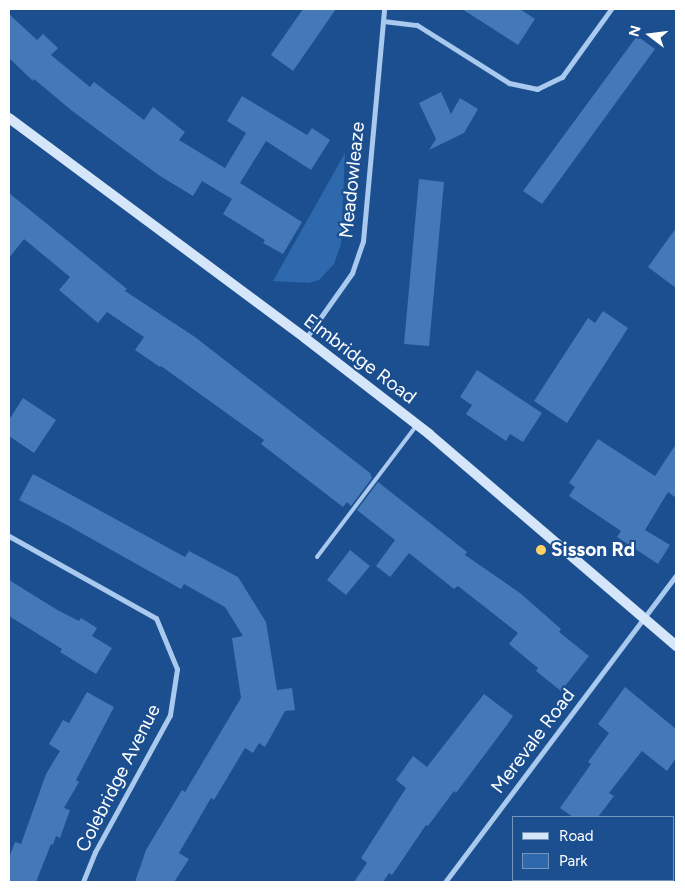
<!DOCTYPE html>
<html>
<head>
<meta charset="utf-8">
<style>
  body { margin:0 }
  #map { position:relative; width:685px; height:891px; overflow:hidden; background:#1b4f8f; font-family:Figtree,sans-serif }
  div>[style] { position:absolute }
  [style*='--x'] { left:calc(var(--x)*1px); top:calc(var(--y)*1px); width:calc(var(--w)*1px); rotate:calc(var(--a)*1deg) }
  .green>* { inset:0; background:#2e69ad }
  .building>* { inset:0; background:#4478b7 }
  .lane>* { height:4px; margin:-2px; padding:0 2px; transform-origin:2px; border-radius:2px; background:#a9c9ee }
  .street>* { height:5px; margin:-2.5px; padding:0 2.5px; transform-origin:2.5px; border-radius:2.5px; background:#a9c9ee }
  .secondary>* { height:10px; margin:-5px; padding:0 5px; transform-origin:5px; border-radius:5px; background:#d6e6fa }
  .dots>* { width:14px; height:14px; translate:-50% -50%; box-sizing:border-box; border:2px solid #1b4f8f; border-radius:50% }
  span { translate:-50% -50%; white-space:nowrap; text-align:center; line-height:1.15; -webkit-text-stroke:4px #1b4f8f; paint-order:stroke }
  .street-label { font-size:19px; color:#fff }
  .poi-label { font-size:19px; color:#fff; font-weight:700 }
  .left { translate:0 -50%; text-align:left }
  .frame { position:absolute; inset:0; border:10px solid #fff; pointer-events:none }
  .legend { position:absolute; left:512px; top:816px; width:162px; height:65px; box-sizing:border-box; background:#1b4f8f; border:1px solid #7695bc; margin:0; padding:6px 9px; list-style:none; font-size:15px; color:#fff }
  .legend li { display:flex; align-items:center; gap:10px; height:25px }
  .legend b { width:25px; border:1px solid #7695bc }
  .north { position:absolute; left:625px; top:10px; width:50px; height:50px; -webkit-text-stroke:4px #1b4f8f; paint-order:stroke; rotate:285deg; font-size:14px; font-weight:700; line-height:20px; text-align:center; color:#fff }
  .north::after { content:''; display:block; margin:auto; width:18px; height:22px; background:#fff; clip-path:polygon(50% 0,100% 100%,50% 72%,0 100%) }
</style>
</head>
<body>
<div id="map">
  <div class="green">
    <div style="clip-path:polygon(345px 153px,341px 244px,334px 264px,319px 280px,309px 283px,273px 281px)"></div>
  </div>
  <div class="building">
    <div style="clip-path:polygon(303px 9px,336px 9px,293px 71px,271px 55px)"></div>
    <div style="clip-path:polygon(462px 9px,520px 9px,535px 19px,518px 45px)"></div>
    <div style="clip-path:polygon(9px 14px,37px 40px,43px 34px,58px 48px,51px 55px,90px 87px,94px 82px,144px 120px,153px 107px,185px 132px,179px 140px,225px 168px,246px 133px,227px 121px,242px 96px,307px 135px,312px 128px,330px 140px,311px 170px,266px 141px,240px 183px,302px 222px,283px 254px,263px 243px,265px 240px,223px 214px,232px 199px,202px 181px,193px 196px,160px 176px,71px 110px,34px 79px,33px 81px,9px 58px)"></div>
    <div style="clip-path:polygon(637px 36px,655px 49px,542px 204px,523px 191px)"></div>
    <div style="clip-path:polygon(441px 92px,451px 114px,460px 98px,478px 109px,464px 133px,429px 150px,436px 139px,419px 103px)"></div>
    <div style="clip-path:polygon(419px 179px,444px 182px,429px 346px,404px 344px)"></div>
    <div style="clip-path:polygon(9px 193px,127px 289px,125px 291px,195px 337px,370px 473px,372px 478px,351px 506px,347px 502px,343px 507px,261px 444px,264px 440px,161px 366px,160px 367px,135px 350px,144px 337px,107px 312px,98px 323px,59px 290px,70px 277px,24px 239px,9px 258px)"></div>
    <div style="clip-path:polygon(676px 228px,676px 288px,648px 267px)"></div>
    <div style="clip-path:polygon(603px 311px,628px 328px,567px 423px,534px 401px,588px 318px,595px 323px)"></div>
    <div style="clip-path:polygon(477px 370px,542px 413px,523px 442px,510px 434px,506px 441px,466px 414px,472px 405px,460px 397px)"></div>
    <div style="clip-path:polygon(23px 398px,56px 420px,34px 453px,9px 436px,9px 420px)"></div>
    <div style="clip-path:polygon(598px 439px,655px 476px,676px 444px,676px 498px,668px 492px,645px 530px,670px 545px,658px 564px,617px 537px,621px 531px,569px 496px,575px 487px,569px 483px)"></div>
    <div style="clip-path:polygon(33px 474px,185px 557px,189px 551px,238px 577px,266px 622px,277px 690px,292px 688px,295px 710px,285px 711px,265px 747px,259px 743px,253px 753px,245px 748px,214px 800px,211px 798px,179px 853px,189px 859px,174px 882px,135px 882px,146px 850px,182px 790px,185px 792px,241px 698px,232px 638px,243px 636px,225px 607px,184px 584px,181px 589px,67px 525px,19px 500px)"></div>
    <div style="clip-path:polygon(378px 482px,467px 552px,465px 555px,520px 593px,561px 629px,559px 632px,589px 656px,561px 691px,536px 671px,538px 668px,509px 644px,518px 633px,458px 586px,454px 589px,409px 553px,390px 577px,376px 566px,395px 540px,357px 510px)"></div>
    <div style="clip-path:polygon(350px 550px,370px 566px,346px 595px,327px 580px)"></div>
    <div style="clip-path:polygon(9px 580px,59px 611px,79px 621px,81px 618px,97px 628px,92px 636px,112px 648px,96px 674px,60px 652px,62px 649px,9px 616px)"></div>
    <div style="clip-path:polygon(625px 687px,676px 729px,676px 758px,667px 771px,642px 751px,609px 793px,614px 796px,598px 817px,573px 817px,560px 808px,591px 764px,588px 762px,609px 733px,598px 724px)"></div>
    <div style="clip-path:polygon(87px 692px,114px 707px,76px 780px,79px 782px,64px 808px,70px 810px,60px 838px,56px 836px,53px 845px,51px 844px,36px 882px,9px 882px,9px 858px,15px 842px,21px 844px,46px 774px,60px 751px,49px 744px,63px 720px,69px 723px)"></div>
    <div style="clip-path:polygon(484px 694px,513px 716px,507px 725px,456px 793px,454px 791px,428px 826px,426px 825px,392px 875px,389px 873px,383px 882px,354px 882px,367px 863px,361px 858px,406px 788px,396px 780px,413px 756px,427px 767px)"></div>
  </div>
  <div class="lane">
    <div style="--x:317;--y:557;--w:164;--a:-52.9"></div>
  </div>
  <div class="street">
    <div style="--x:383;--y:21;--w:34;--a:7"></div>
    <div style="--x:417;--y:25;--w:109;--a:32.2"></div>
    <div style="--x:509;--y:83;--w:29;--a:12"></div>
    <div style="--x:537;--y:89;--w:28;--a:-26"></div>
    <div style="--x:562;--y:77;--w:84;--a:-54.2"></div>
    <div style="--x:306;--y:338;--w:80;--a:-54.7"></div>
    <div style="--x:352;--y:273;--w:34;--a:-71"></div>
    <div style="--x:363;--y:241;--w:233;--a:-84.8"></div>
    <div style="--x:9;--y:536;--w:168;--a:29.2"></div>
    <div style="--x:156;--y:618;--w:55;--a:67.6"></div>
    <div style="--x:177;--y:669;--w:47;--a:98.7"></div>
    <div style="--x:170;--y:715;--w:156;--a:118.7"></div>
    <div style="--x:95;--y:852;--w:32;--a:112"></div>
    <div style="--x:445;--y:882;--w:384;--a:-53"></div>
  </div>
  <div class="secondary">
    <div style="--x:9;--y:118;--w:369;--a:36.6"></div>
    <div style="--x:305;--y:338;--w:157;--a:37.7"></div>
    <div style="--x:429;--y:434;--w:326;--a:40.6"></div>
  </div>
  <div class="dots">
    <div style="left:541px;top:550px;background:#ffd166"></div>
  </div>
  <div class="street-label">
    <span style="left:352px;top:180px;rotate:-84deg">Meadowleaze</span>
    <span style="left:360px;top:359px;rotate:37deg">Elmbridge Road</span>
    <span style="left:533px;top:741px;rotate:-53deg">Merevale Road</span>
    <span style="left:118px;top:778px;rotate:-63deg">Colebridge Avenue</span>
  </div>
  <div class="poi-label">
    <span class="left" style="left:551px;top:550px">Sisson Rd</span>
  </div>
  <div class="frame"></div>
  <ul class="legend">
  <li><b style="height:6px;background:#d6e6fa"></b>Road</li>
  <li><b style="height:14px;background:#2e69ad"></b>Park</li>
  </ul>
  <div class="north">N</div>
</div>
</body>
</html>
